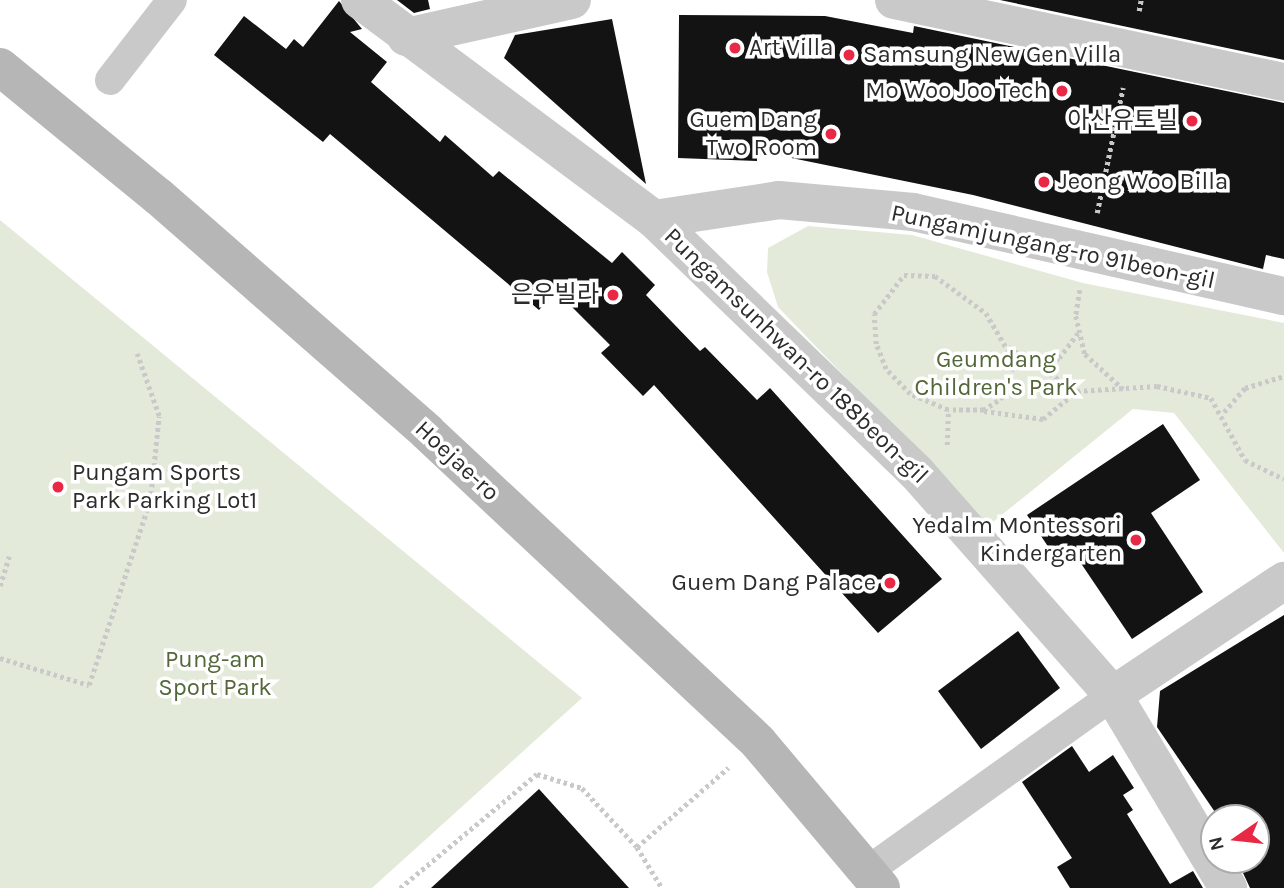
<!DOCTYPE html>
<html>
<head>
<meta charset="utf-8">
<style>
  body { margin:0 }
  #map { position:relative; width:1284px; height:888px; overflow:hidden; background:#fff; font-family:Karla,"Noto Sans KR",sans-serif }
  div>[style] { position:absolute }
  [style*='--x'] { left:calc(var(--x)*1px); top:calc(var(--y)*1px); width:calc(var(--w)*1px); rotate:calc(var(--a)*1deg) }
  .green>* { inset:0; background:#e4ead9 }
  .building>* { inset:0; background:#131313 }
  .path>* { height:4.5px; margin-top:-2.25px; transform-origin:0; background:repeating-linear-gradient(90deg,#c9c9c9 0 3.5px,transparent 0 7px) }
  .pedestrian>* { height:30px; margin:-15px; padding:0 15px; transform-origin:15px; border-radius:15px; background:#c9c9c9 }
  .minor>* { height:38px; margin:-19px; padding:0 19px; transform-origin:19px; border-radius:19px; background:#c9c9c9 }
  .secondary>* { height:38px; margin:-19px; padding:0 19px; transform-origin:19px; border-radius:19px; background:#b6b6b6 }
  .dots>* { width:19px; height:19px; translate:-50% -50%; box-sizing:border-box; border:4px solid #fff; border-radius:50% }
  span { translate:-50% -50%; white-space:nowrap; text-align:center; line-height:1.15; -webkit-text-stroke:7px #fff; paint-order:stroke }
  .poi-label { font-size:24px; color:#2c2c2c }
  .left { translate:0 -50%; text-align:left }
  .right { translate:-100% -50%; text-align:right }
  .street-label { font-size:24px; color:#2c2c2c }
  .park-label { font-size:24px; color:#536839 }
  .north { position:absolute; left:1200px; top:804px; width:70px; height:70px; box-sizing:border-box; background:#fff; border:2px solid #ababab; border-radius:50%; rotate:256deg; font-size:19px; font-weight:700; line-height:28px; text-align:center; color:#2c2c2c }
  .north::after { content:''; display:block; margin:auto; width:24px; height:32px; background:#e92846; clip-path:polygon(50% 0,100% 100%,50% 72%,0 100%) }
</style>
</head>
<body>
<div id="map">
  <div class="green">
    <div style="clip-path:polygon(0 220px,582px 698px,372px 888px,0 888px)"></div>
    <div style="clip-path:polygon(808px 226px,912px 235px,1083px 283px,1284px 323px,1284px 553px,1174px 413px,1133px 409px,988px 526px,778px 307px,767px 272px,768px 248px)"></div>
  </div>
  <div class="building">
    <div style="clip-path:polygon(397px 0,428px 0,430px 9px,414px 13px)"></div>
    <div style="clip-path:polygon(1000px 0,1284px 0,1284px 60px)"></div>
    <div style="clip-path:polygon(339px 1px,362px 29px,350px 32px,387px 62px,371px 82px,440px 142px,445px 135px,493px 177px,499px 171px,612px 263px,622px 252px,655px 285px,646px 295px,700px 351px,705px 347px,757px 400px,770px 388px,942px 579px,878px 633px,654px 385px,643px 396px,601px 353px,610px 345px,556px 291px,539px 310px,330px 134px,323px 142px,214px 55px,244px 16px,286px 49px,294px 39px,303px 47px)"></div>
    <div style="clip-path:polygon(679px 15px,825px 16px,913px 33px,914px 26px,1284px 103px,1284px 259px,1266px 255px,1263px 269px,973px 195px,757px 151px,757px 161px,678px 158px)"></div>
    <div style="clip-path:polygon(612px 19px,646px 184px,504px 58px,515px 35px)"></div>
    <div style="clip-path:polygon(1163px 424px,1200px 480px,1151px 513px,1203px 592px,1132px 639px,1074px 553px,1059px 563px,1027px 515px)"></div>
    <div style="clip-path:polygon(1284px 615px,1284px 888px,1250px 888px,1237px 860px,1256px 860px,1256px 818px,1219px 818px,1157px 727px,1160px 691px)"></div>
    <div style="clip-path:polygon(1018px 631px,1060px 688px,981px 749px,938px 691px)"></div>
    <div style="clip-path:polygon(1072px 746px,1089px 772px,1113px 755px,1134px 788px,1123px 795px,1133px 810px,1127px 814px,1170px 884px,1193px 871px,1203px 888px,1070px 888px,1057px 867px,1072px 858px,1022px 782px)"></div>
    <div style="clip-path:polygon(539px 789px,629px 888px,431px 888px)"></div>
  </div>
  <div class="path">
    <div style="--x:1139;--y:11;--w:11;--a:-80"></div>
    <div style="--x:1097;--y:213;--w:128;--a:-78.3"></div>
    <div style="--x:1080;--y:290;--w:26;--a:99"></div>
    <div style="--x:1076;--y:316;--w:39;--a:77"></div>
    <div style="--x:1085;--y:354;--w:52;--a:42.6"></div>
    <div style="--x:1008;--y:347;--w:82;--a:32.5"></div>
    <div style="--x:1077;--y:391;--w:80;--a:-3.6"></div>
    <div style="--x:1157;--y:386;--w:55;--a:12.5"></div>
    <div style="--x:1211;--y:398;--w:71;--a:61.3"></div>
    <div style="--x:1245;--y:460;--w:43;--a:26"></div>
    <div style="--x:1029;--y:364;--w:31;--a:-11"></div>
    <div style="--x:1059;--y:358;--w:31;--a:-53"></div>
    <div style="--x:984;--y:411;--w:60;--a:7.7"></div>
    <div style="--x:1043;--y:419;--w:44;--a:-39.5"></div>
    <div style="--x:1224;--y:412;--w:32;--a:-49"></div>
    <div style="--x:1245;--y:388;--w:41;--a:-17.1"></div>
    <div style="--x:947;--y:445;--w:35;--a:-88"></div>
    <div style="--x:948;--y:410;--w:41;--a:-157.2"></div>
    <div style="--x:910;--y:394;--w:35;--a:-134"></div>
    <div style="--x:886;--y:369;--w:27;--a:-112"></div>
    <div style="--x:876;--y:344;--w:30;--a:-94"></div>
    <div style="--x:874;--y:314;--w:49;--a:-52.4"></div>
    <div style="--x:904;--y:275;--w:31;--a:2"></div>
    <div style="--x:935;--y:276;--w:63;--a:36"></div>
    <div style="--x:986;--y:313;--w:56;--a:59.7"></div>
    <div style="--x:1014;--y:361;--w:32;--a:101"></div>
    <div style="--x:1008;--y:392;--w:13;--a:138"></div>
    <div style="--x:998;--y:401;--w:17;--a:147"></div>
    <div style="--x:984;--y:410;--w:36;--a:180"></div>
    <div style="--x:0;--y:586;--w:31;--a:-73"></div>
    <div style="--x:0;--y:658;--w:93;--a:16.9"></div>
    <div style="--x:89;--y:685;--w:194;--a:-71.7"></div>
    <div style="--x:150;--y:501;--w:85;--a:-84"></div>
    <div style="--x:159;--y:416;--w:66;--a:-109.5"></div>
    <div style="--x:637;--y:847;--w:48;--a:58.6"></div>
    <div style="--x:400;--y:888;--w:178;--a:-39.8"></div>
    <div style="--x:537;--y:774;--w:47;--a:17.3"></div>
    <div style="--x:582;--y:788;--w:81;--a:47"></div>
    <div style="--x:637;--y:847;--w:121;--a:-41"></div>
  </div>
  <div class="pedestrian">
    <div style="--x:110;--y:80;--w:101;--a:-52.2"></div>
    <div style="--x:869;--y:870;--w:300;--a:-35.6"></div>
  </div>
  <div class="minor">
    <div style="--x:360;--y:0;--w:367;--a:36.7"></div>
    <div style="--x:654;--y:219;--w:366;--a:44"></div>
    <div style="--x:917;--y:473;--w:296;--a:48.6"></div>
    <div style="--x:1113;--y:695;--w:225;--a:59.2"></div>
    <div style="--x:894;--y:0;--w:399;--a:11.9"></div>
    <div style="--x:406;--y:37;--w:170;--a:-12.6"></div>
    <div style="--x:654;--y:219;--w:126;--a:-8.6"></div>
    <div style="--x:779;--y:200;--w:135;--a:5.1"></div>
    <div style="--x:913;--y:212;--w:380;--a:12.8"></div>
    <div style="--x:1113;--y:695;--w:206;--a:-33.7"></div>
  </div>
  <div class="secondary">
    <div style="--x:0;--y:67;--w:205;--a:39.3"></div>
    <div style="--x:159;--y:197;--w:356;--a:41.2"></div>
    <div style="--x:427;--y:432;--w:453;--a:43.1"></div>
    <div style="--x:758;--y:742;--w:191;--a:49.9"></div>
  </div>
  <div class="dots">
    <div style="left:735px;top:48px;background:#e92846"></div>
    <div style="left:849px;top:55px;background:#e92846"></div>
    <div style="left:1062px;top:91px;background:#e92846"></div>
    <div style="left:1192px;top:121px;background:#e92846"></div>
    <div style="left:831px;top:134px;background:#e92846"></div>
    <div style="left:1044px;top:182px;background:#e92846"></div>
    <div style="left:613px;top:295px;background:#e92846"></div>
    <div style="left:58px;top:487px;background:#e92846"></div>
    <div style="left:1136px;top:540px;background:#e92846"></div>
    <div style="left:890px;top:583px;background:#e92846"></div>
  </div>
  <div class="poi-label">
    <span class="left" style="left:749px;top:48px">Art Villa</span>
    <span class="left" style="left:863px;top:55px">Samsung New Gen Villa</span>
    <span class="right" style="left:1048px;top:91px">Mo Woo Joo Tech</span>
    <span class="right" style="left:817px;top:134px">Guem Dang<br>Two Room</span>
    <span class="right" style="left:1178px;top:121px">아산유토빌</span>
    <span class="left" style="left:1058px;top:182px">Jeong Woo Billa</span>
    <span class="right" style="left:599px;top:295px">은우빌라</span>
    <span class="left" style="left:72px;top:487px">Pungam Sports<br>Park Parking Lot1</span>
    <span class="right" style="left:1122px;top:540px">Yedalm Montessori<br>Kindergarten</span>
    <span class="right" style="left:876px;top:583px">Guem Dang Palace</span>
  </div>
  <div class="street-label">
    <span style="left:1053px;top:247px;rotate:12deg">Pungamjungang-ro 91beon-gil</span>
    <span style="left:796px;top:356px;rotate:44deg">Pungamsunhwan-ro 188beon-gil</span>
    <span style="left:457px;top:461px;rotate:43deg">Hoejae-ro</span>
  </div>
  <div class="park-label">
    <span style="left:996px;top:374px">Geumdang<br>Children's Park</span>
    <span style="left:215px;top:674px">Pung-am<br>Sport Park</span>
  </div>
  <div class="north">N</div>
</div>
</body>
</html>
